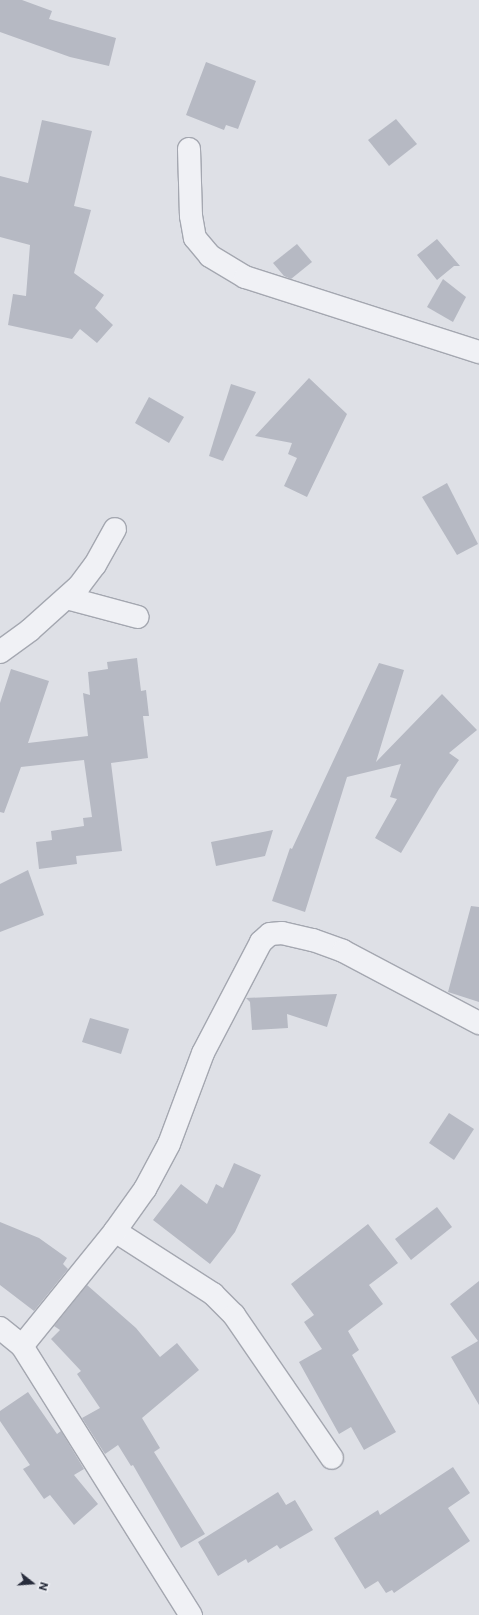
<!DOCTYPE html>
<html>
<head>
<meta charset="utf-8">
<style>
  body { margin:0 }
  #map { position:relative; width:479px; height:1615px; overflow:hidden; background:#dee0e6; font-family:Commissioner,sans-serif }
  div>[style] { position:absolute }
  [style*='--x'] { left:calc(var(--x)*1px); top:calc(var(--y)*1px); width:calc(var(--w)*1px); rotate:calc(var(--a)*1deg) }
  .building>* { inset:0; background:#b6b9c3 }
  .roads { filter:drop-shadow(1px 0 #a4a7b0) drop-shadow(-1px 0 #a4a7b0) drop-shadow(0 1px #a4a7b0) drop-shadow(0 -1px #a4a7b0) }
  .minor>* { height:22px; margin:-11px; padding:0 11px; transform-origin:11px; border-radius:11px; background:#f0f1f5 }
  span { translate:-50% -50%; white-space:nowrap; text-align:center; line-height:1.15; -webkit-text-stroke:3px #edeff4; paint-order:stroke }
  .north { position:absolute; left:12px; top:1563px; width:40px; height:40px; -webkit-text-stroke:3px #edeff4; paint-order:stroke; rotate:107deg; font-size:11px; font-weight:700; line-height:16px; text-align:center; color:#282d3c }
  .north::after { content:''; display:block; margin:auto; width:14px; height:18px; background:#282d3c; clip-path:polygon(50% 0,100% 100%,50% 72%,0 100%) }
</style>
</head>
<body>
<div id="map">
  <div class="building">
    <div style="clip-path:polygon(0 0,22px 0,52px 11px,49px 19px,116px 38px,109px 66px,70px 57px,0 32px)"></div>
    <div style="clip-path:polygon(206px 62px,256px 81px,238px 129px,226px 125px,224px 130px,186px 115px)"></div>
    <div style="clip-path:polygon(396px 119px,417px 144px,389px 166px,368px 140px)"></div>
    <div style="clip-path:polygon(42px 120px,92px 131px,74px 206px,91px 210px,74px 273px,104px 295px,95px 308px,113px 325px,97px 343px,80px 329px,72px 339px,8px 325px,13px 294px,26px 296px,30px 245px,0 237px,0 176px,28px 183px)"></div>
    <div style="clip-path:polygon(437px 239px,460px 266px,454px 266px,437px 280px,417px 255px)"></div>
    <div style="clip-path:polygon(297px 244px,312px 262px,291px 279px,284px 276px,273px 263px)"></div>
    <div style="clip-path:polygon(443px 279px,466px 297px,453px 322px,427px 307px)"></div>
    <div style="clip-path:polygon(309px 378px,347px 414px,307px 497px,284px 486px,297px 458px,288px 454px,292px 443px,255px 436px)"></div>
    <div style="clip-path:polygon(231px 384px,256px 392px,223px 461px,209px 456px)"></div>
    <div style="clip-path:polygon(149px 397px,184px 417px,169px 443px,135px 423px)"></div>
    <div style="clip-path:polygon(447px 483px,478px 544px,457px 555px,422px 497px)"></div>
    <div style="clip-path:polygon(137px 658px,141px 691px,146px 690px,149px 716px,143px 716px,148px 758px,111px 763px,122px 851px,76px 856px,77px 864px,39px 869px,36px 842px,52px 840px,51px 831px,84px 826px,83px 818px,92px 817px,84px 760px,21px 767px,4px 813px,0 812px,0 703px,11px 669px,49px 681px,28px 743px,88px 736px,83px 693px,90px 695px,88px 672px,108px 669px,107px 662px)"></div>
    <div style="clip-path:polygon(379px 663px,404px 670px,376px 762px,442px 694px,477px 730px,449px 753px,459px 760px,439px 789px,401px 853px,375px 838px,397px 799px,390px 797px,401px 764px,347px 777px,305px 912px,272px 901px,290px 848px,292px 849px)"></div>
    <div style="clip-path:polygon(273px 830px,265px 856px,216px 866px,211px 842px)"></div>
    <div style="clip-path:polygon(28px 870px,44px 915px,0 932px,0 884px)"></div>
    <div style="clip-path:polygon(471px 906px,479px 907px,479px 1002px,448px 992px)"></div>
    <div style="clip-path:polygon(337px 994px,327px 1027px,287px 1014px,288px 1028px,252px 1030px,250px 1002px,246px 998px)"></div>
    <div style="clip-path:polygon(90px 1018px,129px 1029px,121px 1054px,82px 1042px)"></div>
    <div style="clip-path:polygon(449px 1113px,474px 1129px,454px 1160px,429px 1143px)"></div>
    <div style="clip-path:polygon(234px 1163px,261px 1175px,235px 1232px,210px 1264px,153px 1220px,181px 1184px,207px 1204px,216px 1184px,223px 1188px)"></div>
    <div style="clip-path:polygon(437px 1207px,452px 1227px,411px 1260px,395px 1239px)"></div>
    <div style="clip-path:polygon(0 1222px,39px 1238px,67px 1258px,63px 1264px,68px 1269px,34px 1311px,0 1285px)"></div>
    <div style="clip-path:polygon(368px 1224px,398px 1263px,369px 1285px,383px 1304px,348px 1331px,359px 1350px,352px 1355px,396px 1432px,364px 1450px,351px 1427px,339px 1434px,299px 1362px,322px 1349px,304px 1322px,314px 1315px,291px 1284px)"></div>
    <div style="clip-path:polygon(479px 1281px,479px 1405px,451px 1357px,478px 1341px,450px 1304px)"></div>
    <div style="clip-path:polygon(87px 1285px,136px 1328px,160px 1357px,177px 1343px,199px 1370px,142px 1418px,160px 1448px,154px 1452px,205px 1534px,181px 1548px,133px 1465px,131px 1466px,118px 1445px,105px 1454px,82px 1418px,100px 1408px,77px 1374px,81px 1371px,51px 1339px,60px 1330px,54px 1326px)"></div>
    <div style="clip-path:polygon(28px 1392px,57px 1434px,61px 1431px,84px 1469px,74px 1475px,98px 1504px,74px 1525px,50px 1495px,44px 1499px,23px 1469px,30px 1465px,0 1421px,0 1411px)"></div>
    <div style="clip-path:polygon(453px 1467px,470px 1493px,448px 1508px,470px 1541px,394px 1593px,392px 1590px,386px 1593px,378px 1581px,365px 1589px,334px 1538px,378px 1510px,380px 1515px)"></div>
    <div style="clip-path:polygon(278px 1492px,286px 1505px,295px 1500px,313px 1530px,280px 1549px,277px 1545px,248px 1563px,246px 1559px,218px 1576px,198px 1542px)"></div>
  </div>
  <div class="roads">
    <div class="minor">
      <div style="--x:189;--y:149;--w:67;--a:88.3"></div>
      <div style="--x:191;--y:216;--w:22;--a:80"></div>
      <div style="--x:195;--y:238;--w:23;--a:50"></div>
      <div style="--x:210;--y:256;--w:41;--a:31"></div>
      <div style="--x:245;--y:277;--w:246;--a:17.8"></div>
      <div style="--x:67;--y:598;--w:73;--a:15"></div>
      <div style="--x:0;--y:652;--w:37;--a:-36"></div>
      <div style="--x:30;--y:630;--w:66;--a:-41.9"></div>
      <div style="--x:79;--y:586;--w:26;--a:-53"></div>
      <div style="--x:95;--y:565;--w:41;--a:-60.9"></div>
      <div style="--x:115;--y:1231;--w:117;--a:32.7"></div>
      <div style="--x:213;--y:1294;--w:30;--a:45"></div>
      <div style="--x:234;--y:1315;--w:173;--a:55.6"></div>
      <div style="--x:0;--y:1328;--w:28;--a:39"></div>
      <div style="--x:22;--y:1346;--w:318;--a:57.9"></div>
      <div style="--x:22;--y:1346;--w:148;--a:-51"></div>
      <div style="--x:115;--y:1231;--w:52;--a:-54.5"></div>
      <div style="--x:145;--y:1189;--w:51;--a:-61.9"></div>
      <div style="--x:169;--y:1144;--w:97;--a:-69.5"></div>
      <div style="--x:203;--y:1053;--w:125;--a:-62.4"></div>
      <div style="--x:261;--y:942;--w:12;--a:-42"></div>
      <div style="--x:270;--y:934;--w:12;--a:-5"></div>
      <div style="--x:282;--y:933;--w:32;--a:13"></div>
      <div style="--x:313;--y:940;--w:32;--a:20"></div>
      <div style="--x:343;--y:951;--w:154;--a:27.9"></div>
    </div>
  </div>
  <div class="north">N</div>
</div>
</body>
</html>
